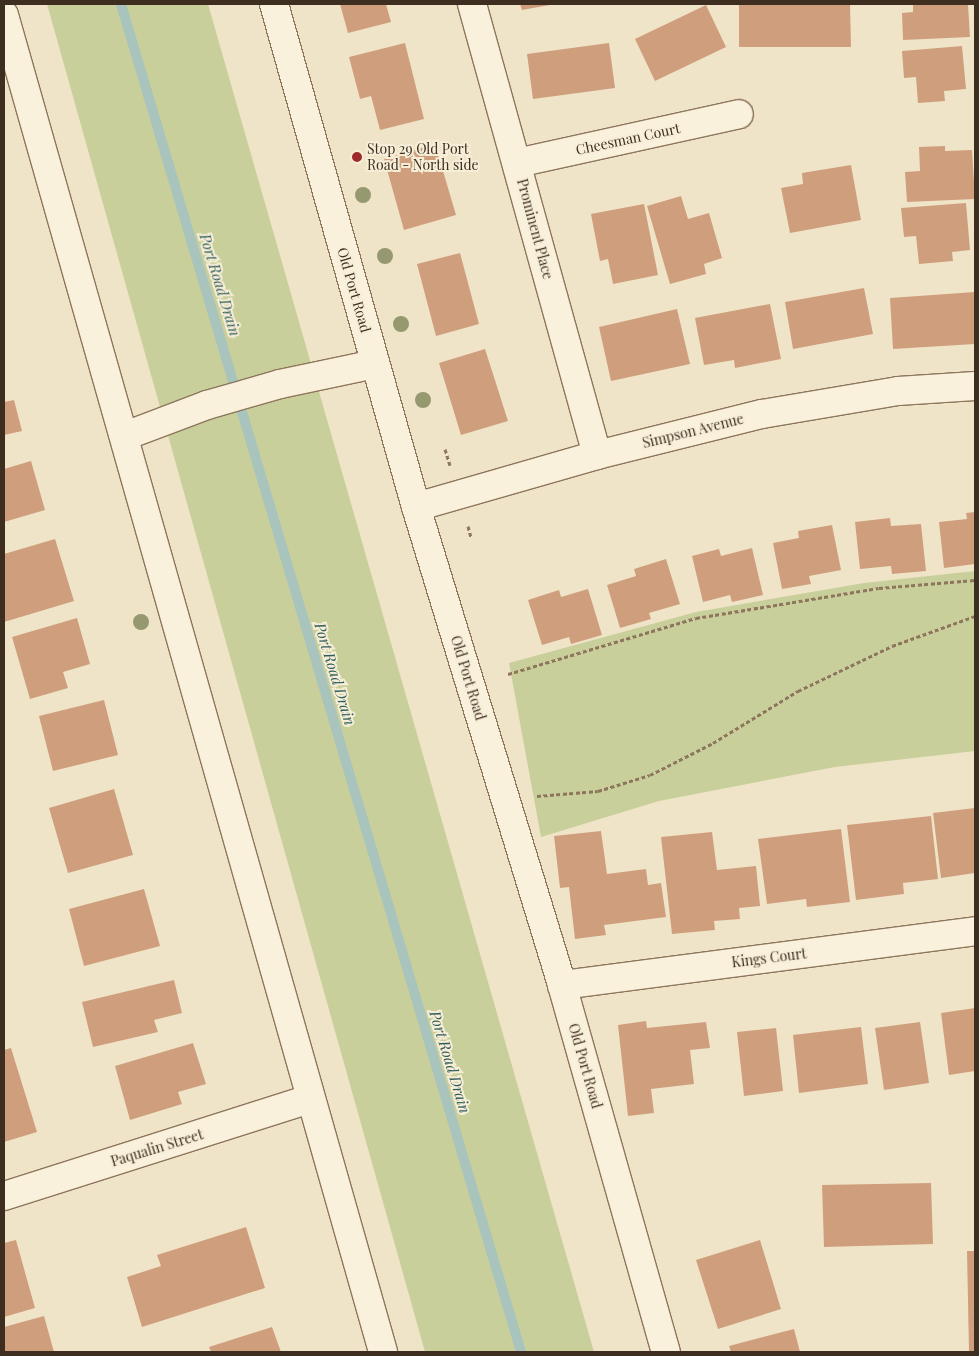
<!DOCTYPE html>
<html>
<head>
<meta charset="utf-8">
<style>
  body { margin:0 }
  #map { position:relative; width:979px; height:1356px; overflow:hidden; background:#f0e4c8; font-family:"Playfair Display",serif }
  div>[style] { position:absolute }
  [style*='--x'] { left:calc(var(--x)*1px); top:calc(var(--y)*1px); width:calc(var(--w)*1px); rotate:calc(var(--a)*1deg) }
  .green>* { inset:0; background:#c9cf9b }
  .stream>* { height:10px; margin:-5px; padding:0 5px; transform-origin:5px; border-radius:5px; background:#a9c4bc }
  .building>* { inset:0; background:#cf9f7d }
  .path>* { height:3px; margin-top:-1.5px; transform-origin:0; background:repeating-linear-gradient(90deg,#8d765c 0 4px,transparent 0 6.5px) }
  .roads { filter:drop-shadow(1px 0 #8d765c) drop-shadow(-1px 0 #8d765c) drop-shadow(0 1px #8d765c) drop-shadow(0 -1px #8d765c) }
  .street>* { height:28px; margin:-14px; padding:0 14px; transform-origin:14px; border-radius:14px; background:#faf1dc }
  .secondary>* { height:28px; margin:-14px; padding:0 14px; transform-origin:14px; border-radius:14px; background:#faf1dc }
  .trees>* { width:16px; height:16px; margin:-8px; border-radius:50%; background:#96986f }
  .dots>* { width:14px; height:14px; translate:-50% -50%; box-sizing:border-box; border:2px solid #f7eed8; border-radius:50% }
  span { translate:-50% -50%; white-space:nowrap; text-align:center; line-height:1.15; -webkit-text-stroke:4px #f7eed8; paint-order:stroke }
  .street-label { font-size:14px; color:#3d2e20 }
  .poi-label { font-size:14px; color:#3d2e20 }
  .left { translate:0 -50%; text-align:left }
  .water-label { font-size:15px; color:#2f5d5a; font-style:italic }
  .frame { position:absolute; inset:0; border:5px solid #3d2e20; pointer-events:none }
</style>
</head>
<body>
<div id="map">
  <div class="green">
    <div style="clip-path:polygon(47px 4px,208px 4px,594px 1352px,425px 1352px)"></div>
    <div style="clip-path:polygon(975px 571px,975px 751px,835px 767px,659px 801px,541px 837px,509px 663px,696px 612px,864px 583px)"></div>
  </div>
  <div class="stream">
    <div style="--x:121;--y:4;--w:1406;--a:73.47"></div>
  </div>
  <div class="building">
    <div style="clip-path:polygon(340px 4px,386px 4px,391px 22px,348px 33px)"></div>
    <div style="clip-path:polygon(520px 4px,549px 4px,550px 5px,522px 10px)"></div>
    <div style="clip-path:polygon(739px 4px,850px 4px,851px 47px,739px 47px)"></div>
    <div style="clip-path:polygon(913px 4px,968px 4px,970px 37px,903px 40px,902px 13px,913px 12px)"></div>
    <div style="clip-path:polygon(706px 5px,726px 47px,655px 81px,635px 39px)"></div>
    <div style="clip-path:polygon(405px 43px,424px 119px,380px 130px,371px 96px,360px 99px,349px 57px)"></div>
    <div style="clip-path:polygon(609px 43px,615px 88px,533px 99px,527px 54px)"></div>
    <div style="clip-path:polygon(962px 46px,966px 89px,944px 91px,945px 101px,918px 103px,916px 77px,904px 78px,902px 51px)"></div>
    <div style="clip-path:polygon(435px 144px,456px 215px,404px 230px,384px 159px)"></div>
    <div style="clip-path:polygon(945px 146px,945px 151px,972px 150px,975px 199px,907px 202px,905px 172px,920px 171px,919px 147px)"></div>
    <div style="clip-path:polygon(851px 165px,861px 220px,790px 233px,781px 188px,803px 184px,802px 173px)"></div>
    <div style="clip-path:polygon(681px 196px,688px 219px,709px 213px,722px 258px,704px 264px,706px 274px,670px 284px,647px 206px)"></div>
    <div style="clip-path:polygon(966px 203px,970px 250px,952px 252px,953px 261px,919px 264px,916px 236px,904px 237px,901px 208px)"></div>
    <div style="clip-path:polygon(644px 204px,658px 275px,613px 284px,608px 259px,600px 261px,591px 214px)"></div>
    <div style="clip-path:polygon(460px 253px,479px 324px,436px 336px,417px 264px)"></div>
    <div style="clip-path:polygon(864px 288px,873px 334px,793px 349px,785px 302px)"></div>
    <div style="clip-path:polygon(975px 292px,975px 344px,893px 349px,890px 298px)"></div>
    <div style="clip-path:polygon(770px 304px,781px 359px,735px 368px,734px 360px,704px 365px,695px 318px)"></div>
    <div style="clip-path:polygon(677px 309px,690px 364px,611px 381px,599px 327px)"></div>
    <div style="clip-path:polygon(485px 349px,508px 421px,461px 435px,439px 363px)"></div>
    <div style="clip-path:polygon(14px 400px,22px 431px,4px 435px,4px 402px)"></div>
    <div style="clip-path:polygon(31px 461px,45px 510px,4px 522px,4px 469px)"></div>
    <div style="clip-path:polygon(975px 512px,975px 564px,944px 568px,939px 522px,967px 519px,966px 513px)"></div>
    <div style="clip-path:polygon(890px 518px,891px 526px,921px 524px,926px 571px,892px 574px,891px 566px,860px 569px,855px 522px)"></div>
    <div style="clip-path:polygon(832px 525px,841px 570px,809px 576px,811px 584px,782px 589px,773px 543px,799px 538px,798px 531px)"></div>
    <div style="clip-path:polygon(55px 539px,74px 601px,4px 622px,4px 554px)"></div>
    <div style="clip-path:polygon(752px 548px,763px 595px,732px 602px,730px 595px,703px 602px,692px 556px,719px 549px,721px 556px)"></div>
    <div style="clip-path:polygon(666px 559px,680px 604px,649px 613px,651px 619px,620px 628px,607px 585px,636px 576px,634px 569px)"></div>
    <div style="clip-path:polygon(588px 589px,602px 635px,571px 644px,569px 637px,542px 645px,528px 600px,559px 590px,561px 597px)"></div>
    <div style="clip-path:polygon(77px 618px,90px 664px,63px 672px,68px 688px,30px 699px,12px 637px)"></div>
    <div style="clip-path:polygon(104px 700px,118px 755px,53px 771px,39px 716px)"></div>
    <div style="clip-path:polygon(114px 789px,133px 855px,68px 873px,49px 808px)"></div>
    <div style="clip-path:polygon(975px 808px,975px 873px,941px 878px,933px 813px)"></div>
    <div style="clip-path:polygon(931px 816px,938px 879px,903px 883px,904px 894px,856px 900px,847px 825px)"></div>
    <div style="clip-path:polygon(841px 829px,850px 902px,807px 907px,806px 899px,767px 904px,758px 839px)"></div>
    <div style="clip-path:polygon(601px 831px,607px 874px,646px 869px,648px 885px,661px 883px,666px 917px,604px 925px,606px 935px,575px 939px,569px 887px,560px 888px,554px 836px)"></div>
    <div style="clip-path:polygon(712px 832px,717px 870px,756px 866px,760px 906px,739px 908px,740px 919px,714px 921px,715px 930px,672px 934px,661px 837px)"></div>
    <div style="clip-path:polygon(144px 889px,160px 946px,84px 966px,69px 909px)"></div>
    <div style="clip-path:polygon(174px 980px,182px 1013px,154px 1020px,158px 1032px,93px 1047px,82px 1002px)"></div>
    <div style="clip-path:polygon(975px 1008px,975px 1071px,949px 1075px,941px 1013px)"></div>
    <div style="clip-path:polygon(646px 1021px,647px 1028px,706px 1022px,710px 1048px,690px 1050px,694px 1084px,651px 1089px,654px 1113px,628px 1116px,618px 1025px)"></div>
    <div style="clip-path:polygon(920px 1022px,929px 1083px,884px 1090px,875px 1028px)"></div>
    <div style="clip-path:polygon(861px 1027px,868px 1084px,799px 1093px,793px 1035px)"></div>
    <div style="clip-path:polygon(776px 1028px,783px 1091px,744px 1096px,737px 1032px)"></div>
    <div style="clip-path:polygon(193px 1043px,206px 1084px,178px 1092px,182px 1104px,130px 1120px,115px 1066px)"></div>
    <div style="clip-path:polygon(11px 1048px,37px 1132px,4px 1142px,4px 1050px)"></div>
    <div style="clip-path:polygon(931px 1183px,933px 1244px,824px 1247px,822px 1185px)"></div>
    <div style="clip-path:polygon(246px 1227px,265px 1288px,142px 1327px,127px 1277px,161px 1266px,157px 1255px)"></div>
    <div style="clip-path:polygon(16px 1240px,35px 1308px,4px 1317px,4px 1243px)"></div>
    <div style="clip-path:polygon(760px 1240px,781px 1309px,718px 1329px,696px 1260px)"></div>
    <div style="clip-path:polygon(967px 1251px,975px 1251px,975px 1352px,969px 1352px)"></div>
    <div style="clip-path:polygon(44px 1316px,54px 1352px,4px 1352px,4px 1327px)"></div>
    <div style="clip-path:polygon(272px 1327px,281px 1352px,211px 1352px,209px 1347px)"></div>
    <div style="clip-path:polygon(794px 1329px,800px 1352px,731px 1352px,729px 1346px)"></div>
  </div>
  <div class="path">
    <div style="--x:445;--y:449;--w:17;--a:73"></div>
    <div style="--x:468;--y:526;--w:11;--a:75"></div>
    <div style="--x:508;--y:674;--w:196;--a:-16.6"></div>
    <div style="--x:696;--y:618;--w:185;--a:-9.3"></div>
    <div style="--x:879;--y:588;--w:96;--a:-4.8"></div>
    <div style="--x:537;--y:796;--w:61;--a:-4.7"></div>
    <div style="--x:598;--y:791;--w:54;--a:-17.1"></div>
    <div style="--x:650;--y:775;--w:71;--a:-26.9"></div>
    <div style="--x:713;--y:743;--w:100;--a:-31.5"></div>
    <div style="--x:798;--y:691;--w:104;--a:-25.6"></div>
    <div style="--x:892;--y:646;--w:88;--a:-19.9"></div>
  </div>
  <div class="roads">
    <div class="street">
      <div style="--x:472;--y:4;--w:468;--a:74.5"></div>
      <div style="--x:517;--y:163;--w:227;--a:-12.4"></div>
      <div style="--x:416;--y:507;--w:188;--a:-16"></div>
      <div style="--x:597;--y:455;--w:170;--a:-14"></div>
      <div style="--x:762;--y:414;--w:138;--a:-9.6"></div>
      <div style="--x:898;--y:391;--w:77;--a:-3.7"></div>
      <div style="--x:562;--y:985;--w:417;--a:-7.4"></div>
      <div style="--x:4;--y:1196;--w:321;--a:-17.6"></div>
    </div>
    <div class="secondary">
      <div style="--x:274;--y:4;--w:523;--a:74.24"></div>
      <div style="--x:416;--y:507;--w:500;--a:73"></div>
      <div style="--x:562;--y:985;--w:381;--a:74.2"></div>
      <div style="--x:4;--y:15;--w:1390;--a:74.17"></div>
      <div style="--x:125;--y:436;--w:88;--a:-20.7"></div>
      <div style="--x:207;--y:405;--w:76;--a:-16"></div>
      <div style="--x:280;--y:384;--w:97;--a:-11.9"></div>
    </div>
  </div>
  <div class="trees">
    <div style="left:363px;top:195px"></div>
    <div style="left:385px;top:256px"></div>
    <div style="left:401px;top:324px"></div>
    <div style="left:423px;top:400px"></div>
    <div style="left:141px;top:622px"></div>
  </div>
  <div class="dots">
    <div style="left:357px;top:157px;background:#9e2a2b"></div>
  </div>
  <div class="street-label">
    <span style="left:628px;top:139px;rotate:-12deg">Cheesman Court</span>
    <span style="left:535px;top:229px;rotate:75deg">Prominent Place</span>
    <span style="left:354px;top:290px;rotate:74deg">Old Port Road</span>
    <span style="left:693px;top:431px;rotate:-14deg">Simpson Avenue</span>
    <span style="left:468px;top:678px;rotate:73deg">Old Port Road</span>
    <span style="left:769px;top:958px;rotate:-7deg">Kings Court</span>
    <span style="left:585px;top:1066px;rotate:74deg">Old Port Road</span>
    <span style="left:157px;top:1148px;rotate:-17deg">Paqualin Street</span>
  </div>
  <div class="poi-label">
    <span class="left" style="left:367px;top:157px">Stop 29 Old Port<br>Road - North side</span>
  </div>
  <div class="water-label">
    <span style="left:220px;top:285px;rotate:73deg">Port Road Drain</span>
    <span style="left:335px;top:674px;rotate:73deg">Port Road Drain</span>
    <span style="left:450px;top:1062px;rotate:73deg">Port Road Drain</span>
  </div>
  <div class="frame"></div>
</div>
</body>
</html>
